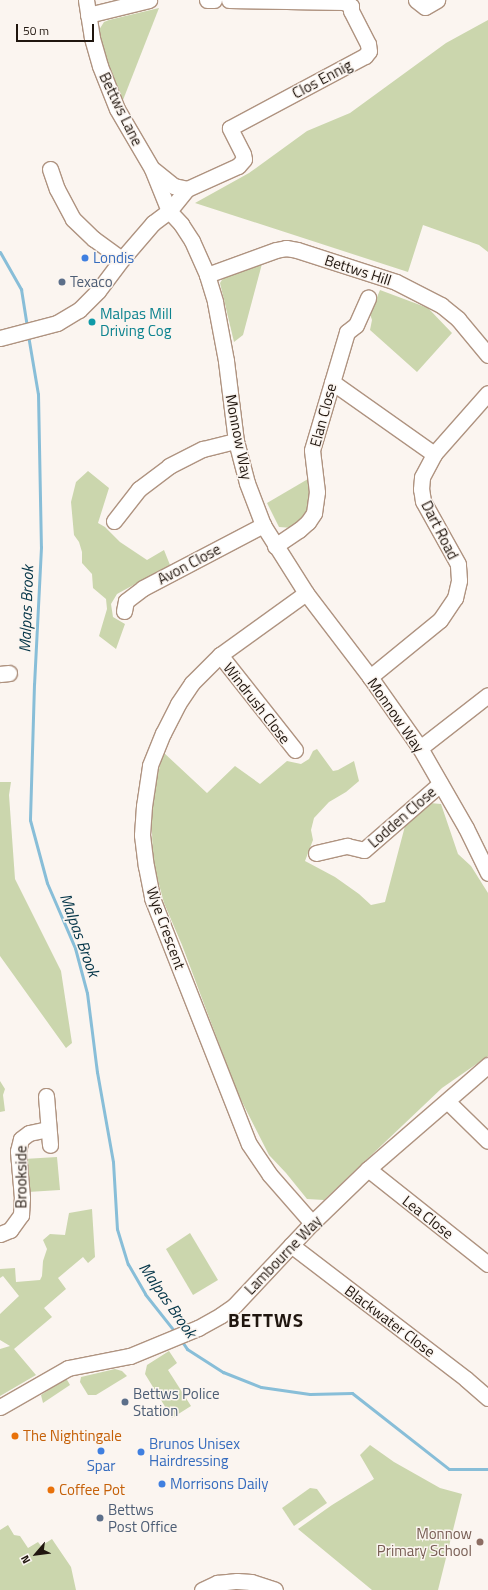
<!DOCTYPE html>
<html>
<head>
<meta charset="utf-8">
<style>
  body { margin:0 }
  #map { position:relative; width:488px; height:1590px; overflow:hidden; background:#fbf5f0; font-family:"Titillium Web",sans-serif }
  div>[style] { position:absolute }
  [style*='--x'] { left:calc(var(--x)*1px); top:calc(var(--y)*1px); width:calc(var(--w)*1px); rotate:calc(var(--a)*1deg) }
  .green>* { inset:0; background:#cbd6ad }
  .stream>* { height:3px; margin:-1.5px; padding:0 1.5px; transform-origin:1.5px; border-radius:1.5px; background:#88bed8 }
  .roads { filter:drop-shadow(1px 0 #af9380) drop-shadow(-1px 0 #af9380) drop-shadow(0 1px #af9380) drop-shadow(0 -1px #af9380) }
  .minor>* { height:15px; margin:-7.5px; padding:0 7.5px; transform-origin:7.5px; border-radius:7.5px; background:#fff }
  .dots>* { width:11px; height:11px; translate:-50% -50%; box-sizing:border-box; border:2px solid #fbf5f0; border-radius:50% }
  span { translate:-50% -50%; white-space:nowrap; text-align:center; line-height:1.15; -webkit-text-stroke:3px #fbf5f0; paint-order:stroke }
  .street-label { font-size:15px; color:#20160f }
  .shop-label { font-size:15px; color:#366cbe }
  .left { translate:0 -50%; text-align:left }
  .service-label { font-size:15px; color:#4e5e75 }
  .culture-label { font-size:15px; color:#0d838f }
  .food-label { font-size:15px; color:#c56008 }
  .education-label { font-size:15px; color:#785e54 }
  .right { translate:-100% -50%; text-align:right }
  .water-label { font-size:16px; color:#043548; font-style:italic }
  .district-label { font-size:19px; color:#20160f; font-weight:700; letter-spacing:1px }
  .north { position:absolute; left:16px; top:1534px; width:40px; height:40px; -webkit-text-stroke:3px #fbf5f0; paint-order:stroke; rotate:242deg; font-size:11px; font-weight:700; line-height:16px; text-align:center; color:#20160f }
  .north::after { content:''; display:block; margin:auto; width:14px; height:18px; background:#20160f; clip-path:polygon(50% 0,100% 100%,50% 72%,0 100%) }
  .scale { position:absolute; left:16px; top:24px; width:78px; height:18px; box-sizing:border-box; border:2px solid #20160f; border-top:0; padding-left:5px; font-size:12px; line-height:14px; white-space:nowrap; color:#20160f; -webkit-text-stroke:3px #fbf5f0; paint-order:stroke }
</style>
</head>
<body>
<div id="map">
  <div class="green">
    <div style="clip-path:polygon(159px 8px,123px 100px,107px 63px,99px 30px,104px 22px,109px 20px)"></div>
    <div style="clip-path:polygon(488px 20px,488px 252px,479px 245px,423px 225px,408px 272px,195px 203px,249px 173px,307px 131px,350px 113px,446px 43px)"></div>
    <div style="clip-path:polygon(263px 260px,243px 335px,234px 342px,220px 283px,226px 274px)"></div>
    <div style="clip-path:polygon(380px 290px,428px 308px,452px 333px,417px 372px,370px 330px,372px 320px,370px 314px)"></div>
    <div style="clip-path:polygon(88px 471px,109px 488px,98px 523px,105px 527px,120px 542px,147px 560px,164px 550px,170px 565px,117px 594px,111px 604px,113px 617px,125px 624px,116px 649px,99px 636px,107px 609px,106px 599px,93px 588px,92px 574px,82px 563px,82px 552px,79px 542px,74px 535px,71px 502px,76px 482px)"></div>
    <div style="clip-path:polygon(308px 479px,310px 507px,303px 520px,293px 528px,279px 527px,267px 503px)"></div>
    <div style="clip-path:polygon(317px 749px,333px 771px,338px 770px,354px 761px,359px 781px,346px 792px,329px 802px,314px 818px,311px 830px,313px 840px,305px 861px,335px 877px,359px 894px,371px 905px,385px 902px,405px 826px,419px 809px,430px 803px,441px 804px,458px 854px,471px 866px,488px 893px,488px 1056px,442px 1088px,324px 1200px,307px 1199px,286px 1173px,269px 1155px,237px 1092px,182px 945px,164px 903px,153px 862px,151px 804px,163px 752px,207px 793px,235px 766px,260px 784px,287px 761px,301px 764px,309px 759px,313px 751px)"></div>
    <div style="clip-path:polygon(0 782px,11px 782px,9px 795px,15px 879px,61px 971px,72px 1043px,66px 1048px,0 956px)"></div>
    <div style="clip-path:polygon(0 1081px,5px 1089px,3px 1095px,5px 1111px,0 1112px)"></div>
    <div style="clip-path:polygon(57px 1157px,60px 1190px,28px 1192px,24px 1159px)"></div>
    <div style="clip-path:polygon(92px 1209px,95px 1257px,88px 1263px,83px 1257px,58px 1278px,66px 1289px,44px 1308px,52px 1317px,14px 1349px,36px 1375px,0 1396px,0 1349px,10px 1346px,0 1340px,0 1314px,19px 1296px,3px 1276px,0 1278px,0 1269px,15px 1268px,16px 1282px,40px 1280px,42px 1276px,43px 1261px,47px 1249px,43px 1240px,50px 1234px,65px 1235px,69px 1213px)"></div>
    <div style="clip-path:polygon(190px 1233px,218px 1280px,193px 1295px,166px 1249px)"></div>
    <div style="clip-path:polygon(169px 1351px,177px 1363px,168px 1370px,191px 1406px,172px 1418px,145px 1374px,147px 1365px)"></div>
    <div style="clip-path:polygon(115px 1369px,122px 1371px,127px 1376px,96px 1395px,88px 1395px,80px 1382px,81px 1377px)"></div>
    <div style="clip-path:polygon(66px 1378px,70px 1385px,43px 1403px,41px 1395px)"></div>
    <div style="clip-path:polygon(370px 1445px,394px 1462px,440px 1488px,462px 1494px,438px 1590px,372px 1590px,298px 1529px,332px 1505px,374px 1479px,360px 1455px)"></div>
    <div style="clip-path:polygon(310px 1488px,317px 1489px,327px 1503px,294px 1526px,282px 1508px)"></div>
    <div style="clip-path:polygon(8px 1525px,14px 1535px,20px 1536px,28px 1548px,38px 1542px,41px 1546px,52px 1539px,71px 1567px,76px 1590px,0 1590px,0 1530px)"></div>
  </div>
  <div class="stream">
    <div style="--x:0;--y:252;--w:43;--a:60.4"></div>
    <div style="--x:21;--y:289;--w:37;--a:81"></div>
    <div style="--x:28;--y:335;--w:60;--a:80.4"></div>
    <div style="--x:38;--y:394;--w:153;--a:88.9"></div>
    <div style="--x:41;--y:547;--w:137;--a:92.9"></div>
    <div style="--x:34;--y:684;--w:136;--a:91.7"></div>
    <div style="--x:30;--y:820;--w:65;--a:74.9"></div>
    <div style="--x:47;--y:883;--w:71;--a:66.7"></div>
    <div style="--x:75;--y:948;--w:47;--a:75.1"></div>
    <div style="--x:87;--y:993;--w:80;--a:82.8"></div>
    <div style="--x:97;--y:1072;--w:91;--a:79.9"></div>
    <div style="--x:113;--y:1162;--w:67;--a:86.6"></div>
    <div style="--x:117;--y:1229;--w:37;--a:73"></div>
    <div style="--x:128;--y:1264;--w:34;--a:60"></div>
    <div style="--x:145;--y:1294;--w:48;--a:51.7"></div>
    <div style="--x:181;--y:1340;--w:11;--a:56"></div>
    <div style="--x:187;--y:1349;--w:43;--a:32.6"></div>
    <div style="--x:223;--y:1372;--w:41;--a:21.5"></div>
    <div style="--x:261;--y:1387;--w:49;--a:8.1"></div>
    <div style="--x:310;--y:1394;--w:42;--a:-1.4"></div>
    <div style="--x:352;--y:1393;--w:123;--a:38.1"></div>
    <div style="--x:449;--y:1469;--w:39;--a:0"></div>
  </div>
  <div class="roads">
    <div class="minor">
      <div style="--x:86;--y:0;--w:38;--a:81"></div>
      <div style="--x:92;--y:38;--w:29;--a:74"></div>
      <div style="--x:100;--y:66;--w:46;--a:68.4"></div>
      <div style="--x:117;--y:109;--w:69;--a:59.7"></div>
      <div style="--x:152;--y:169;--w:45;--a:68"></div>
      <div style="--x:169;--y:211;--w:18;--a:47"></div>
      <div style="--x:181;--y:224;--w:20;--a:57"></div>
      <div style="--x:192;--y:241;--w:37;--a:66"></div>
      <div style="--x:207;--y:275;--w:28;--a:73"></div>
      <div style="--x:215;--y:302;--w:60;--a:79.4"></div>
      <div style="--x:226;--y:361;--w:81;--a:82.9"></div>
      <div style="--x:236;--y:441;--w:43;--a:75.3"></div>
      <div style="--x:247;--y:483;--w:45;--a:69.1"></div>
      <div style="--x:263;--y:525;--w:80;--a:57.7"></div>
      <div style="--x:306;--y:593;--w:106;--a:52.7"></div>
      <div style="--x:370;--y:677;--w:87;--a:54.8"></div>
      <div style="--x:420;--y:748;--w:92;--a:60.1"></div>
      <div style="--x:466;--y:828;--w:50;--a:63.9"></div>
      <div style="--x:207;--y:0;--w:7;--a:0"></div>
      <div style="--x:229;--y:0;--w:115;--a:1"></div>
      <div style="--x:344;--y:2;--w:8;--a:30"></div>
      <div style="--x:416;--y:0;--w:11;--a:38"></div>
      <div style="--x:425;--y:7;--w:14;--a:-30"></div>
      <div style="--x:88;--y:15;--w:63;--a:-13.8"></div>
      <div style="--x:50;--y:169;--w:21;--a:71"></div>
      <div style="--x:57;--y:189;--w:34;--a:62"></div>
      <div style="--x:73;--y:219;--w:29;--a:44"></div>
      <div style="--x:94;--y:239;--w:34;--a:36"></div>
      <div style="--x:154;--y:170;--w:26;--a:39"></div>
      <div style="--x:174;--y:186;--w:13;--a:13"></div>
      <div style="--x:207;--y:275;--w:73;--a:-19.9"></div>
      <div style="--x:276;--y:250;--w:10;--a:-11"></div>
      <div style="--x:286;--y:248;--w:11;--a:10"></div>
      <div style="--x:297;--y:250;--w:104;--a:17.9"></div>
      <div style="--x:396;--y:282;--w:51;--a:27.1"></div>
      <div style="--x:441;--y:305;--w:22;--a:39"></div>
      <div style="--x:458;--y:319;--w:47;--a:50.2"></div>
      <div style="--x:0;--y:338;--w:59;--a:-14.7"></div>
      <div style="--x:57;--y:323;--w:26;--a:-31"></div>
      <div style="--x:79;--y:310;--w:27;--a:-45"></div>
      <div style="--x:98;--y:291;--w:40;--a:-53"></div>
      <div style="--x:122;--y:259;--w:48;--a:-49.3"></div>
      <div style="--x:153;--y:223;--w:20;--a:-37"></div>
      <div style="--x:169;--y:211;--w:28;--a:-51"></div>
      <div style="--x:187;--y:189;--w:56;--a:-24.3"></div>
      <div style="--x:238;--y:166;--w:9;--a:-49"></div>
      <div style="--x:244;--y:159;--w:5;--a:-101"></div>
      <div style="--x:243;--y:154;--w:29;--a:-117"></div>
      <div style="--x:230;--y:128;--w:153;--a:-28.1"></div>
      <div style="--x:365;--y:56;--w:6;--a:-51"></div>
      <div style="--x:369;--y:51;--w:7;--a:-98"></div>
      <div style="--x:368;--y:44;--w:37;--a:-117"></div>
      <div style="--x:351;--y:11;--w:5;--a:-90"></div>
      <div style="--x:332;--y:382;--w:125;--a:35.2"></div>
      <div style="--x:114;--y:521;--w:41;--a:-52"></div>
      <div style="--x:139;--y:489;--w:38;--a:-37"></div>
      <div style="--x:169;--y:466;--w:38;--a:-27"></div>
      <div style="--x:203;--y:449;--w:34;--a:-14"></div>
      <div style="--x:275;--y:546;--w:29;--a:-34"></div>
      <div style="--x:299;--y:530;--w:12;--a:-42"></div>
      <div style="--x:308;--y:522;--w:11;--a:-56"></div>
      <div style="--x:314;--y:513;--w:21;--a:-82"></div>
      <div style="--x:317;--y:492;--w:42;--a:-96.8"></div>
      <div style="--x:312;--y:450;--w:123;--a:-73.5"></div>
      <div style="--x:347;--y:332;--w:11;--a:-38"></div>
      <div style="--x:356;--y:325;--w:30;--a:-66"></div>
      <div style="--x:306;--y:593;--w:106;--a:144.2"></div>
      <div style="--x:220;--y:655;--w:40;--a:135"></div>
      <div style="--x:192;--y:683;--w:25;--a:124"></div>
      <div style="--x:178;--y:704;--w:33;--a:117"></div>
      <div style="--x:163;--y:733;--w:35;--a:112"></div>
      <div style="--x:150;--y:766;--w:40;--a:98.5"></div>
      <div style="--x:144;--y:806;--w:29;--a:94"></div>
      <div style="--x:142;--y:835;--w:31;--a:83"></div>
      <div style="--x:146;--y:866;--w:33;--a:79"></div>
      <div style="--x:152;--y:898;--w:264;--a:68.5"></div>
      <div style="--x:249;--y:1144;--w:37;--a:56"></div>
      <div style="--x:270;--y:1175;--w:64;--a:48.8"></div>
      <div style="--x:124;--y:611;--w:10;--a:-79"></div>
      <div style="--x:126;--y:601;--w:21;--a:-37"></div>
      <div style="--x:143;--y:588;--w:136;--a:-27.7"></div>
      <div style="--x:220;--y:655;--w:121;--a:51.7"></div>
      <div style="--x:0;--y:674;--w:9;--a:-6"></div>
      <div style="--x:370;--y:677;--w:90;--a:-39.2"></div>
      <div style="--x:440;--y:620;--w:27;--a:-56"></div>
      <div style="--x:455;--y:598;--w:18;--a:-77"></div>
      <div style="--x:459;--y:580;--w:16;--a:-94"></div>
      <div style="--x:458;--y:564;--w:72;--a:-119.1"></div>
      <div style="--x:423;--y:501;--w:12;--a:-99"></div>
      <div style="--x:421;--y:489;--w:12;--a:-85"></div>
      <div style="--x:422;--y:477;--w:26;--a:-62"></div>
      <div style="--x:434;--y:454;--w:81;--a:-48.5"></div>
      <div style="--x:420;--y:748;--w:86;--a:-37.9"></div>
      <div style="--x:316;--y:853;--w:32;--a:-13"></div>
      <div style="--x:347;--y:846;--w:17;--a:13"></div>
      <div style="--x:364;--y:850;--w:101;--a:-41"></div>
      <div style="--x:46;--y:1096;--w:49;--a:85.3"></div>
      <div style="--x:447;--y:1101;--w:57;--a:44.3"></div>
      <div style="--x:368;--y:1169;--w:153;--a:38.4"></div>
      <div style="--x:0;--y:1234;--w:11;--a:-22"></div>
      <div style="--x:10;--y:1230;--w:19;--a:-54"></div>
      <div style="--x:21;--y:1215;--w:17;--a:-87"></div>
      <div style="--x:22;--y:1198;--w:47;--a:-94.9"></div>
      <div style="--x:18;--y:1151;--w:12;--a:-76"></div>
      <div style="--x:21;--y:1139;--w:10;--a:-37"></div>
      <div style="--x:29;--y:1133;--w:19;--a:-12"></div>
      <div style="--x:291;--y:1245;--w:220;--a:37.4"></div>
      <div style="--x:466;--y:1379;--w:29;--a:41"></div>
      <div style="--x:0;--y:1407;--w:78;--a:-29.8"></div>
      <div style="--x:68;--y:1368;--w:63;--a:-11"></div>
      <div style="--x:130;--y:1356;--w:74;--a:-22.4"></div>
      <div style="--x:198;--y:1328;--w:26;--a:-29"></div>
      <div style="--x:221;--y:1315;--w:16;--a:-35"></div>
      <div style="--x:234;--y:1306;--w:114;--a:-46.8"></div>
      <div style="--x:312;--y:1223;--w:78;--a:-44"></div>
      <div style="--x:368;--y:1169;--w:159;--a:-40.9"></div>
      <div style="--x:202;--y:1590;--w:17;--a:-25"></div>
      <div style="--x:217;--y:1583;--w:20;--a:-6"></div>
      <div style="--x:237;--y:1581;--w:14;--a:4"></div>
      <div style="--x:251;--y:1582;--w:25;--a:18"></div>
    </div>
  </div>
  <div class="dots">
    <div style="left:85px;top:258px;background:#3f7fe0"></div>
    <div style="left:62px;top:282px;background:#5c6f8a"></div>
    <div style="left:92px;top:322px;background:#0f9aa8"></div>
    <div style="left:125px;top:1402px;background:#5c6f8a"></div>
    <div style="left:15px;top:1436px;background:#e8710a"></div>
    <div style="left:101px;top:1451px;background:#3f7fe0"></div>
    <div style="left:141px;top:1452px;background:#3f7fe0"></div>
    <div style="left:162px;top:1484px;background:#3f7fe0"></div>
    <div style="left:51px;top:1490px;background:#e8710a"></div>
    <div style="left:100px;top:1518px;background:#5c6f8a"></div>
    <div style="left:480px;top:1542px;background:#8d6e63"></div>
  </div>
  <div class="street-label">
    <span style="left:322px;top:79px;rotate:-28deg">Clos Ennig</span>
    <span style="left:121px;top:109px;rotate:64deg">Bettws Lane</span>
    <span style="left:358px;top:270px;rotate:18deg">Bettws Hill</span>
    <span style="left:323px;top:415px;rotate:-75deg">Elan Close</span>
    <span style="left:239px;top:437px;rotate:79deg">Monnow Way</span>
    <span style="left:440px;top:530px;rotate:63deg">Dart Road</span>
    <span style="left:189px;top:564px;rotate:-28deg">Avon Close</span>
    <span style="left:257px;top:703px;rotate:52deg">Windrush Close</span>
    <span style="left:396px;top:715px;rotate:55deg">Monnow Way</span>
    <span style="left:402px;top:817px;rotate:-41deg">Lodden Close</span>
    <span style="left:166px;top:928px;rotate:70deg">Wye Crescent</span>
    <span style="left:21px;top:1177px;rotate:-90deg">Brookside</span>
    <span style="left:428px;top:1217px;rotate:38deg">Lea Close</span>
    <span style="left:283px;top:1255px;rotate:-46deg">Lambourne Way</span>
    <span style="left:390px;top:1321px;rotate:37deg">Blackwater Close</span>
  </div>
  <div class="shop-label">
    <span class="left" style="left:93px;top:258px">Londis</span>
    <span class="left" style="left:149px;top:1452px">Brunos Unisex<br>Hairdressing</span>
    <span style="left:101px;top:1466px">Spar</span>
    <span class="left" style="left:170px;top:1484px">Morrisons Daily</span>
  </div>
  <div class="service-label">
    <span class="left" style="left:70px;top:282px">Texaco</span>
    <span class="left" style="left:133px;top:1402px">Bettws Police<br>Station</span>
    <span class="left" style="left:108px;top:1518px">Bettws<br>Post Office</span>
  </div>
  <div class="culture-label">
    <span class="left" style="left:100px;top:322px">Malpas Mill<br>Driving Cog</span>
  </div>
  <div class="food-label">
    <span class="left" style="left:23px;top:1436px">The Nightingale</span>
    <span class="left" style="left:59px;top:1490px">Coffee Pot</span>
  </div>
  <div class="education-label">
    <span class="right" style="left:472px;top:1542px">Monnow<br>Primary School</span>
  </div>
  <div class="water-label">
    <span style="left:26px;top:609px;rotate:-88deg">Malpas Brook</span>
    <span style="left:80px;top:935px;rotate:70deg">Malpas Brook</span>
    <span style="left:168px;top:1300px;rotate:55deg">Malpas Brook</span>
  </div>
  <div class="district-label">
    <span style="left:266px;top:1320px">BETTWS</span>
  </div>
  <div class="north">N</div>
  <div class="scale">50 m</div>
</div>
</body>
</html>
